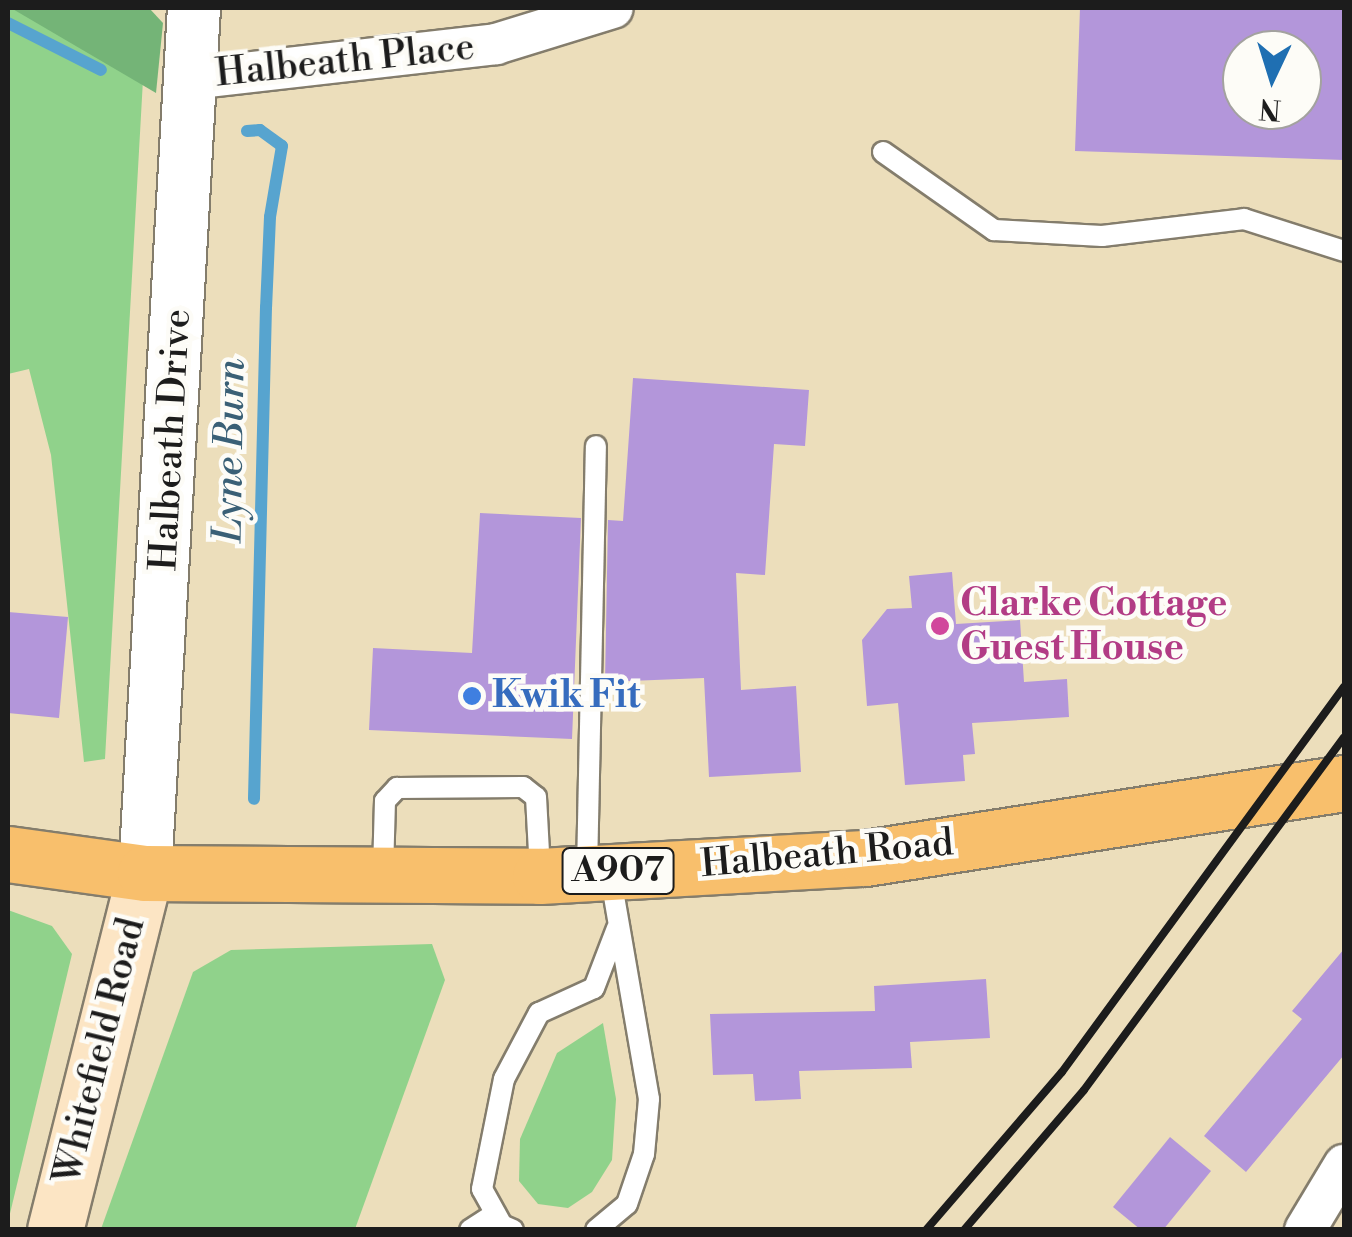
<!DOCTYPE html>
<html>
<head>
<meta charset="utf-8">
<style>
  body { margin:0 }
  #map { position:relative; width:1352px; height:1237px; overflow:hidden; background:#ecdebb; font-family:"Libre Bodoni",serif }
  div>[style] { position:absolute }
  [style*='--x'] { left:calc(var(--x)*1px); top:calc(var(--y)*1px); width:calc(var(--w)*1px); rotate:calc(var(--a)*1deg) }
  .green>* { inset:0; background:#90d28b }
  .forest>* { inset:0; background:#74b477 }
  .stream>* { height:12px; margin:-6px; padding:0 6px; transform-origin:6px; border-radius:6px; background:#57a4cf }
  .building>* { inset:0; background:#b396da }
  .roads { filter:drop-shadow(2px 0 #847d6c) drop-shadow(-2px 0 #847d6c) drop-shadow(0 2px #847d6c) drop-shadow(0 -2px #847d6c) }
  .service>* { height:20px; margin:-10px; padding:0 10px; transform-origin:10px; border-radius:10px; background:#fff }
  .minor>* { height:40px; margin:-20px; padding:0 20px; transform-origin:20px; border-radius:20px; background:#fff }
  .tertiary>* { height:52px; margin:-26px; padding:0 26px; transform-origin:26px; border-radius:26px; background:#fff }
  .secondary>* { height:55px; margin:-27.5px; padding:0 27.5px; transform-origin:27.5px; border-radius:27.5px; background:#fce5c4 }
  .primary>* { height:55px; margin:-27.5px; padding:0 27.5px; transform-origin:27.5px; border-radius:27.5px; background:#f8bf6c }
  .rail>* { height:8px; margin:-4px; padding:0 4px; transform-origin:4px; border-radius:4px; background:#1c1c1c }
  .dots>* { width:28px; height:28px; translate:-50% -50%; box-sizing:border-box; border:5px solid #fdfcf7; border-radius:50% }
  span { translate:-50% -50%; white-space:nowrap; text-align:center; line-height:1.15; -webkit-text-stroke:9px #fdfcf7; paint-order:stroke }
  .shield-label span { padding:2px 8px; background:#fdfcf7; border:2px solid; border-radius:8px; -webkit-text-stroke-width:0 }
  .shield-label { font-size:35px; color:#1c1c1c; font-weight:700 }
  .street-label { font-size:38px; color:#1c1c1c }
  .hotel-label { font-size:38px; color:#b23c85; font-weight:700 }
  .left { translate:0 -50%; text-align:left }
  .shop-label { font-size:38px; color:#366cbe; font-weight:700 }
  .water-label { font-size:40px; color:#3a6076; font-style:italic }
  .frame { position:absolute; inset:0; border:10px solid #1c1c1c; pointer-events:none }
  .north { position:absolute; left:1222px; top:30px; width:100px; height:100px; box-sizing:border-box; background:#fdfcf7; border:2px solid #a3a29f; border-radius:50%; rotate:184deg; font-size:28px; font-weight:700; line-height:40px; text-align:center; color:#1c1c1c }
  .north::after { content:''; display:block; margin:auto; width:35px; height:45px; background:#1f6fb2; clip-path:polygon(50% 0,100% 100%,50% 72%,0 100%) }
</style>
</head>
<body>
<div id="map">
  <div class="green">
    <div style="clip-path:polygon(8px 8px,147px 8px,105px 759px,84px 762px,51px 455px,29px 369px,8px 374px)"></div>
    <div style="clip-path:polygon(8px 910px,52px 926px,72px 954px,8px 1222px)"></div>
    <div style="clip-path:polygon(432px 944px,445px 980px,355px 1229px,101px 1229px,193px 972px,231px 950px)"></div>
    <div style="clip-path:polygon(603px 1023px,616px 1099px,612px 1160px,592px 1192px,568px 1208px,538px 1204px,519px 1181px,520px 1139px,557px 1053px)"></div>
  </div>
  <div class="forest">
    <div style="clip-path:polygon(11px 8px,149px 8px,163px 23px,156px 93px)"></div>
  </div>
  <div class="stream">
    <div style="--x:8;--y:23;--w:104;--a:26.8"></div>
    <div style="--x:247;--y:131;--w:13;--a:-4"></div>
    <div style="--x:260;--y:130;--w:27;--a:36"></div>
    <div style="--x:282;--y:146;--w:72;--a:99.6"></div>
    <div style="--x:270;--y:217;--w:90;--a:92.5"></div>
    <div style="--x:266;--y:307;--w:492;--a:91.4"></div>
  </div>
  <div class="building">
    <div style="clip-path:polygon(evenodd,1080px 8px,1344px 8px,1344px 160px,1075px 151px,1080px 8px,1242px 50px,1302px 50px,1302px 110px,1242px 110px,1242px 50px)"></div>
    <div style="clip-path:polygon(633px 378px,809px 390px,805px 446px,774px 444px,765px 575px,736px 573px,741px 690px,796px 686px,801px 772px,709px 777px,704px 678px,605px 682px,608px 520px,623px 521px)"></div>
    <div style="clip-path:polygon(480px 513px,581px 518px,572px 739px,369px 730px,373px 648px,472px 653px)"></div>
    <div style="clip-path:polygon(952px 572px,956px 624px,1020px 620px,1024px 682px,1067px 679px,1069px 717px,972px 723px,975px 754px,963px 755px,965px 781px,905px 785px,898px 703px,867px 706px,862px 640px,887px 609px,912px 608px,909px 576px)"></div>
    <div style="clip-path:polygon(8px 612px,68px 617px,59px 718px,8px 713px)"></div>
    <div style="clip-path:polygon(1344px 949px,1344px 1055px,1246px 1172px,1204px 1136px,1302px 1019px,1292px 1011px)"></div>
    <div style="clip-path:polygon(986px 979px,990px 1038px,910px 1042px,912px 1068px,799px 1071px,801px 1099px,755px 1101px,753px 1074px,713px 1075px,710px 1014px,875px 1011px,874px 986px)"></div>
    <div style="clip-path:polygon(1170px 1137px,1211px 1171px,1163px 1230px,1141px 1230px,1113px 1207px)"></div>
  </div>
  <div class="roads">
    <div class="service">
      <div style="--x:883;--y:152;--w:136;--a:35.1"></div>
      <div style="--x:994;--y:230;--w:108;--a:3.2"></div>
      <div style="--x:1102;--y:236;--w:143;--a:-6.8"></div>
      <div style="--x:1244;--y:219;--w:105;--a:17.7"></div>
      <div style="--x:587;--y:871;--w:425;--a:-88.8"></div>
      <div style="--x:383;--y:872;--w:71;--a:-88.4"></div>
      <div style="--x:385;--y:801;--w:18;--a:-47"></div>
      <div style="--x:397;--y:788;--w:126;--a:-0.5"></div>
      <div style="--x:523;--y:787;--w:16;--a:38"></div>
      <div style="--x:536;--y:797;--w:75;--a:86.9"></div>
      <div style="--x:470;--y:1230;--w:30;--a:-33"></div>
      <div style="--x:513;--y:1230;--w:12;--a:-156"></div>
      <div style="--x:502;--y:1225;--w:41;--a:-119.1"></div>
      <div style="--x:482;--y:1189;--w:112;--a:-78.7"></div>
      <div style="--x:504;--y:1079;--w:75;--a:-62.1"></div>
      <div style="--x:539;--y:1013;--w:60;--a:-24.4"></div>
      <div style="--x:594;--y:988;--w:64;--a:-69"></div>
      <div style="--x:596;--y:1230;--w:40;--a:-40"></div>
      <div style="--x:627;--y:1204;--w:53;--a:-71.2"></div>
      <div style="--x:644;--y:1154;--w:55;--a:-84.8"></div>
      <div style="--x:649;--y:1099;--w:228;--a:-99.8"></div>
    </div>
    <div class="minor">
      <div style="--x:190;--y:79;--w:308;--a:-6.5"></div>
      <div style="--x:496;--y:44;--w:122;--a:-17.1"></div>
      <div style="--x:1305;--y:1230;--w:76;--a:-59"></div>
    </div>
    <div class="tertiary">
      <div style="--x:145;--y:873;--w:866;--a:-86.76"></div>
    </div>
    <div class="secondary">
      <div style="--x:55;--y:1230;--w:368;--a:-75.9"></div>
    </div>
    <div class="primary">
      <div style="--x:8;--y:854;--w:138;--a:7.9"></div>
      <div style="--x:145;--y:873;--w:395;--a:0.4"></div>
      <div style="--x:540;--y:876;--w:325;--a:-3.2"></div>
      <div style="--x:865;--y:858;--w:485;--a:-8.9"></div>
    </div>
  </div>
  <div class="rail">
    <div style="--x:926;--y:1230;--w:208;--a:-49.3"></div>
    <div style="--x:1062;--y:1072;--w:477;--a:-53.8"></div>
    <div style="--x:964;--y:1230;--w:184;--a:-49.4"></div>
    <div style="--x:1084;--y:1090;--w:438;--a:-53.6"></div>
  </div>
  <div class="dots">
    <div style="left:940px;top:626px;background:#d1479c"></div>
    <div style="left:472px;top:696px;background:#3f7fe0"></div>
  </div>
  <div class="shield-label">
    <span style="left:618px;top:871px">A907</span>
  </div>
  <div class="street-label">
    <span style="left:345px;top:61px;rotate:-6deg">Halbeath Place</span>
    <span style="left:171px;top:440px;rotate:-87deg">Halbeath Drive</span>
    <span style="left:827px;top:854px;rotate:-5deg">Halbeath Road</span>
    <span style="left:100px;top:1051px;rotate:-76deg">Whitefield Road</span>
  </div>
  <div class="hotel-label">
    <span class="left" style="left:960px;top:626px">Clarke Cottage<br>Guest House</span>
  </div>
  <div class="shop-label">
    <span class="left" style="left:492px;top:696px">Kwik Fit</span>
  </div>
  <div class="water-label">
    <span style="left:230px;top:451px;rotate:-89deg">Lyne Burn</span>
  </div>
  <div class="frame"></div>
  <div class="north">N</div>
</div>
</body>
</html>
